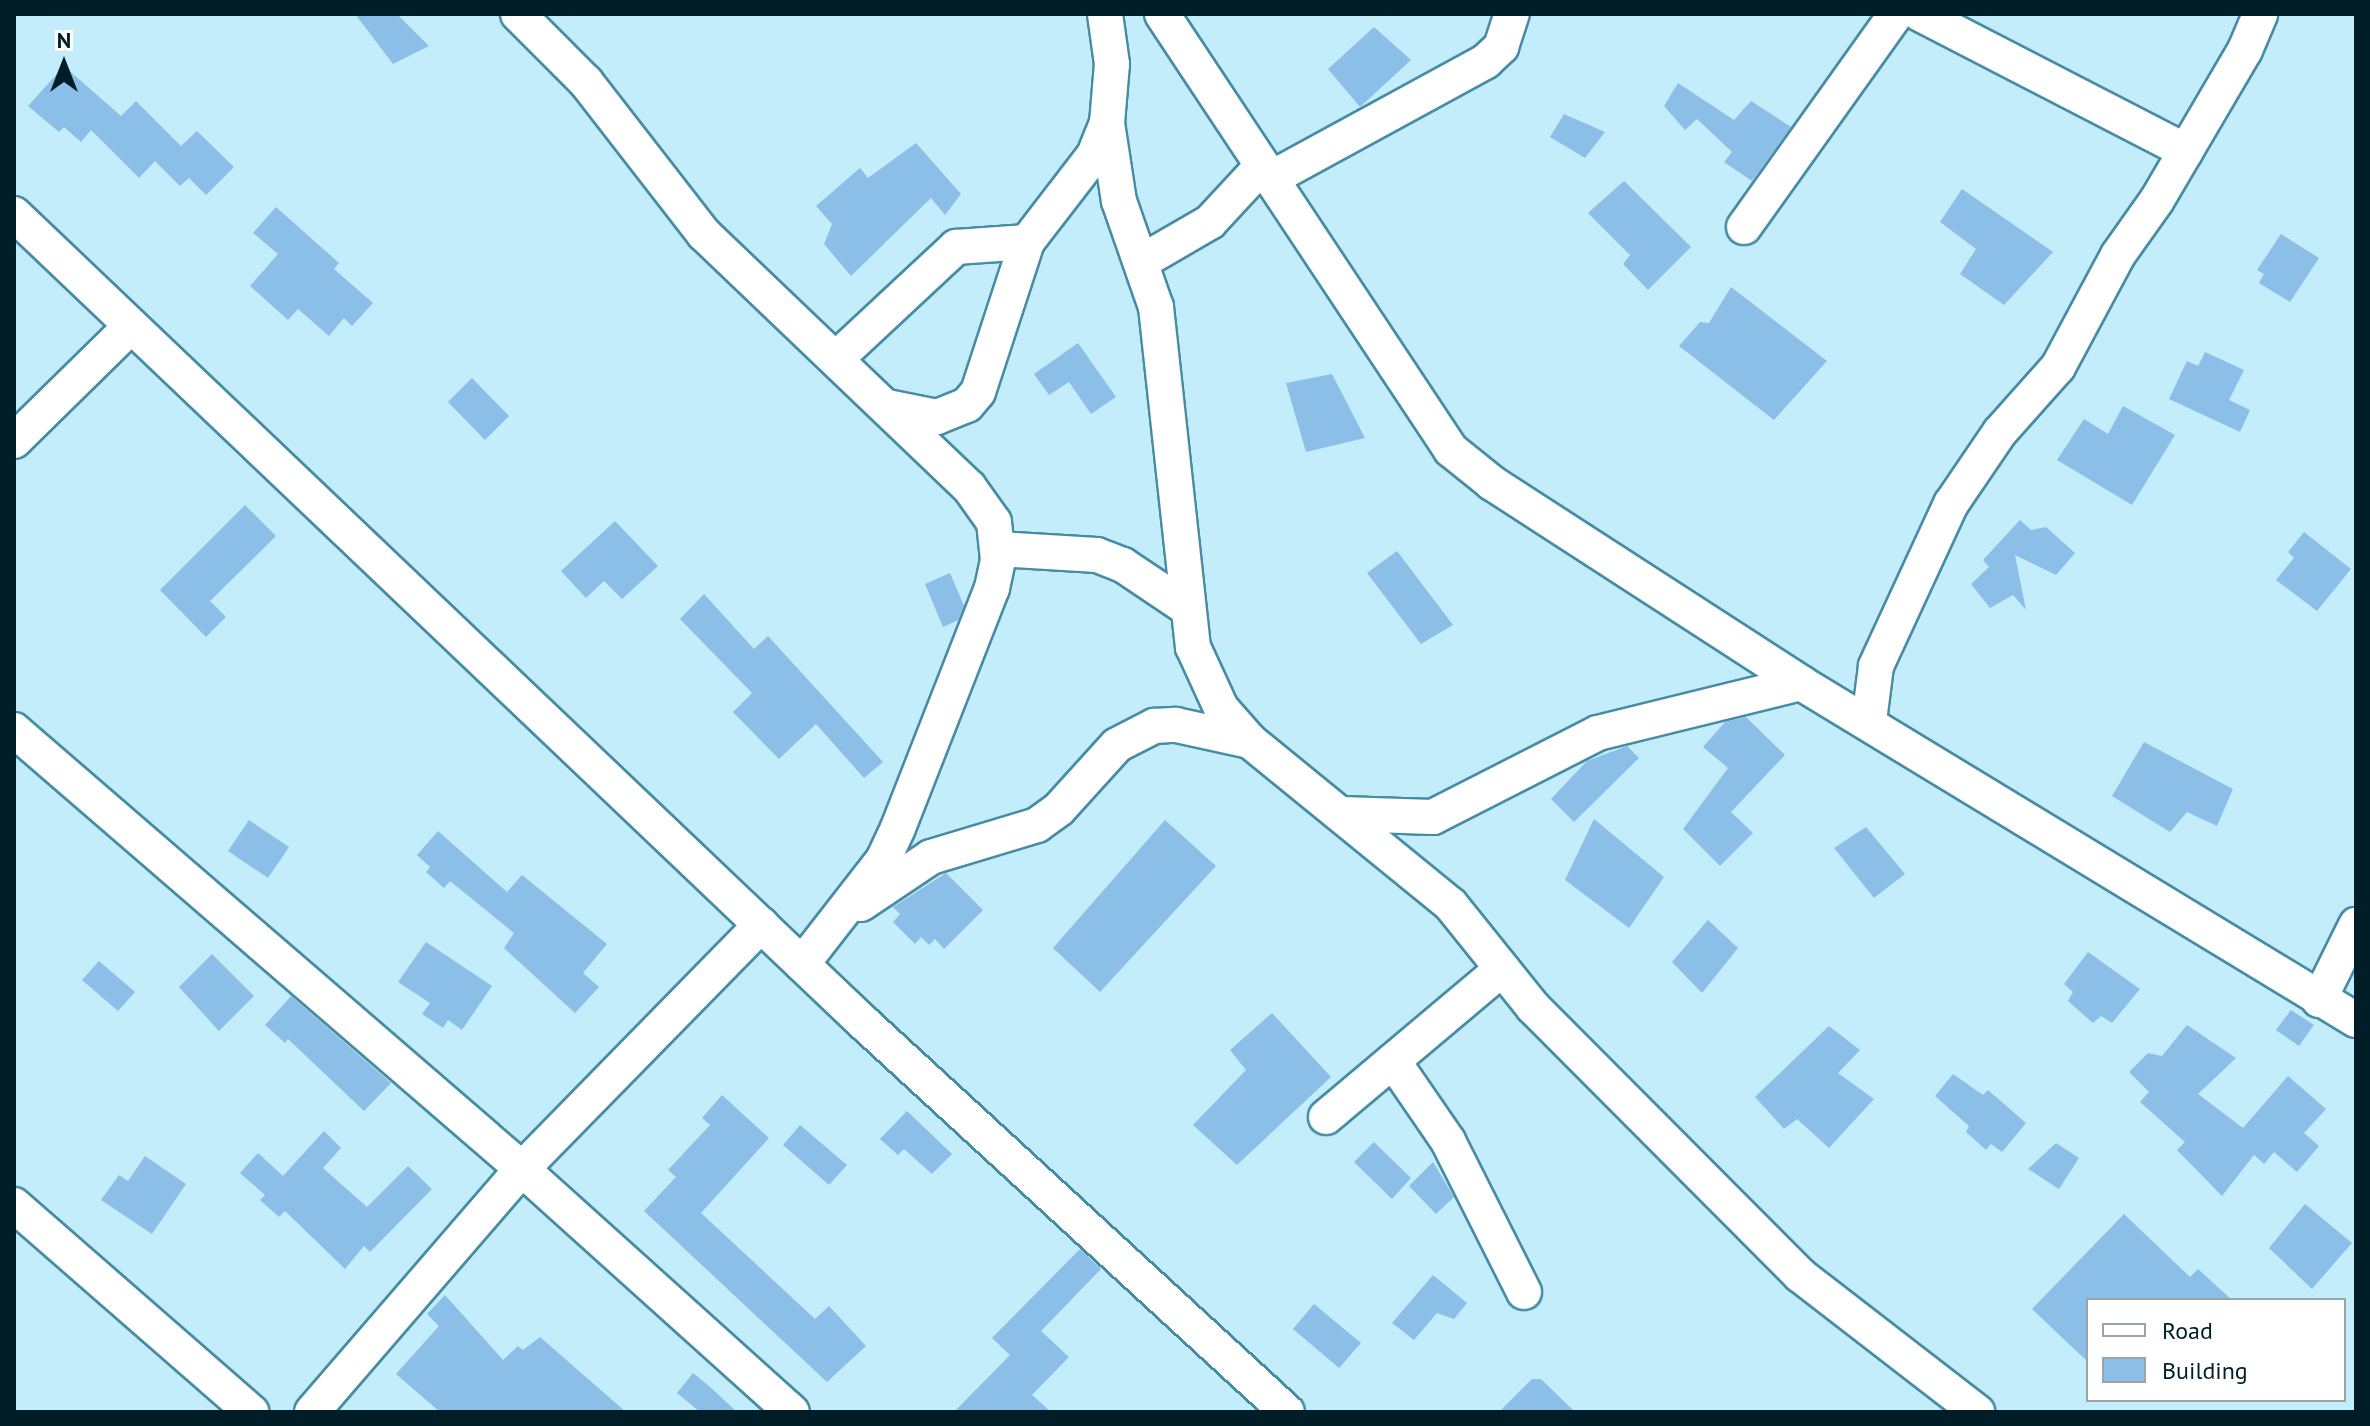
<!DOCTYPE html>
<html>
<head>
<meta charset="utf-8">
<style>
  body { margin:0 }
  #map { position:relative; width:2370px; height:1426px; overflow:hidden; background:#c4edfc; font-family:"PT Sans",sans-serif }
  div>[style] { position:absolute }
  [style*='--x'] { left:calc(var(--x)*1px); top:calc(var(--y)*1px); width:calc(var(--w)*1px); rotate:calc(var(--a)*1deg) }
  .building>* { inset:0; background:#8bbfe7 }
  .roads { filter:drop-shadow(2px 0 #468ca4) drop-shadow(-2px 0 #468ca4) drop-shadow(0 2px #468ca4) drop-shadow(0 -2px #468ca4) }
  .street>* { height:34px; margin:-17px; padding:0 17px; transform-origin:17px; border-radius:17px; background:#fff }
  span { translate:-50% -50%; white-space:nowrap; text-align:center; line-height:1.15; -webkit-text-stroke:6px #fff; paint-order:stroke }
  .frame { position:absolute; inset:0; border:16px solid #011e28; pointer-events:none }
  .legend { position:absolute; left:2086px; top:1298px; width:260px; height:104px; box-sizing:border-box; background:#fff; border:2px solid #99a5a9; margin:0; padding:10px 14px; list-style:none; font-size:24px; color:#011e28 }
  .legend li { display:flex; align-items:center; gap:16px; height:40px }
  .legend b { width:40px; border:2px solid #99a5a9 }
  .north { position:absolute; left:24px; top:24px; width:80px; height:80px; -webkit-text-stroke:6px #fff; paint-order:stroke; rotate:0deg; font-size:22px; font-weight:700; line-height:32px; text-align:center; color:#011e28 }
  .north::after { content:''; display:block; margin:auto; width:28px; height:36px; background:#011e28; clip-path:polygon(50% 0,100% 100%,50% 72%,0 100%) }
</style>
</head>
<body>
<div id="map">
  <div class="building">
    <div style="clip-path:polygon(355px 14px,397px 14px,429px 46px,393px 64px)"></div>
    <div style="clip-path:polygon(1374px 27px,1411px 60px,1360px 107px,1328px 69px)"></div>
    <div style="clip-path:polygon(64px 66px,121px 116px,136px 101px,181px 146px,197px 131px,234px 167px,206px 195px,189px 178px,180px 186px,155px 161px,139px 178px,91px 130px,81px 142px,64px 127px,59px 132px,28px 106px)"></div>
    <div style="clip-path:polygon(1678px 83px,1734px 120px,1751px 101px,1791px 127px,1752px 181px,1724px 162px,1732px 152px,1697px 119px,1685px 130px,1664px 106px)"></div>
    <div style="clip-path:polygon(1564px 114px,1605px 132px,1585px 158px,1550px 137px)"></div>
    <div style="clip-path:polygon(916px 143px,961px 194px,945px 215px,931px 198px,851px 276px,824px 244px,832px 224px,816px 206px,860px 168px,868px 178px)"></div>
    <div style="clip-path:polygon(1624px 181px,1691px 247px,1648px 290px,1623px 264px,1630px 255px,1588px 213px)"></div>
    <div style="clip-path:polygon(1962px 189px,2053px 252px,2004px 305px,1960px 274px,1976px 249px,1940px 222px)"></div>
    <div style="clip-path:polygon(276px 207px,339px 263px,334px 269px,373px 303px,352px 326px,344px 318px,329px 336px,298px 309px,288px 320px,250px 286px,278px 254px,253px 233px)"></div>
    <div style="clip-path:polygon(2281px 234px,2319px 258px,2290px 302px,2259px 283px,2264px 274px,2257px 270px)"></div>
    <div style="clip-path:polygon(1731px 287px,1827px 361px,1774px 420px,1679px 346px,1700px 322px,1709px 323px)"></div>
    <div style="clip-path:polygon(1078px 343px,1116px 397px,1091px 414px,1069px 382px,1049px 395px,1034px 374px)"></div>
    <div style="clip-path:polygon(2205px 352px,2244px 370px,2229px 400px,2250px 410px,2240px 432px,2169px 399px,2187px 361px,2198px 366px)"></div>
    <div style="clip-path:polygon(1332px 374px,1365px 438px,1306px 452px,1286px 383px)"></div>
    <div style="clip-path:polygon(472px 378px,509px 416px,485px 440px,448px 402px)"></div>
    <div style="clip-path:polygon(2123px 406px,2175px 435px,2132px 505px,2057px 460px,2084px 419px,2108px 434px)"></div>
    <div style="clip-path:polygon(245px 505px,276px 536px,210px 601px,226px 617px,206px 637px,160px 590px)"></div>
    <div style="clip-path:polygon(2020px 520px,2031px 530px,2046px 527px,2075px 553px,2056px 575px,2015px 555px,2026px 610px,2013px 595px,1990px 608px,1971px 584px,1989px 567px,1983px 560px)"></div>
    <div style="clip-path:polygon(615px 521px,658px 566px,622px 599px,604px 581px,586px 598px,561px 571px)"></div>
    <div style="clip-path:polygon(2304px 532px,2351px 569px,2317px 611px,2276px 580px,2294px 558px,2288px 552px)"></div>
    <div style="clip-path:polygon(1397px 551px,1453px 625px,1421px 644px,1367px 573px)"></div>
    <div style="clip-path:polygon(950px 573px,964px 606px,958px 620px,943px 627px,925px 584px)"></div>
    <div style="clip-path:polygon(704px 594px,754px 649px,768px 636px,883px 762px,864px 778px,816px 724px,779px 759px,733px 712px,752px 693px,680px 619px)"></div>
    <div style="clip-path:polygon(1746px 717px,1785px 755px,1731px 812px,1753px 833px,1720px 866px,1683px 829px,1728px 768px,1703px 747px,1725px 722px)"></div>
    <div style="clip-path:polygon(2144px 742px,2233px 789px,2217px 826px,2187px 812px,2170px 832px,2112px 796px)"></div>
    <div style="clip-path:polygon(1627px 746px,1639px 758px,1574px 822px,1551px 799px,1587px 761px)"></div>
    <div style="clip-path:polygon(1594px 819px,1664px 877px,1629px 928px,1565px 880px)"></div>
    <div style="clip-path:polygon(249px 820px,289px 847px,268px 878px,228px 851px)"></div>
    <div style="clip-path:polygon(1165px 820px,1216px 866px,1100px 992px,1053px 948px)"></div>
    <div style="clip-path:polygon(1866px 827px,1905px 874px,1874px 898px,1834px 848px)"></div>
    <div style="clip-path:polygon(438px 831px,507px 892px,522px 875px,607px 944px,583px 973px,599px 987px,575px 1013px,504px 948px,514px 933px,450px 881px,444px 888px,426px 872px,430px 867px,417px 855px)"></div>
    <div style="clip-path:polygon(946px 873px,983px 910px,944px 949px,935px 939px,929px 945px,921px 937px,915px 944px,893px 922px,900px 914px,893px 907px)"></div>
    <div style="clip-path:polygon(1708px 920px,1738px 948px,1702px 993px,1672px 962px)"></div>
    <div style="clip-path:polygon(426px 942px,492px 986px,462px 1030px,448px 1020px,443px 1028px,422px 1014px,430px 1003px,398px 982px)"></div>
    <div style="clip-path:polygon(2088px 952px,2140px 989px,2112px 1023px,2101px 1016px,2093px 1023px,2068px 1001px,2073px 992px,2064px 984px)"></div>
    <div style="clip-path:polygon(212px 954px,254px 996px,219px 1031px,179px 987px)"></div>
    <div style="clip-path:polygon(99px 961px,135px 992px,118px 1011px,82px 980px)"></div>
    <div style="clip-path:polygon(291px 996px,391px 1083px,364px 1111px,288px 1039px,285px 1043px,265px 1025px)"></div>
    <div style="clip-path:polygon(2291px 1010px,2314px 1025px,2299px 1046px,2276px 1030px)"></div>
    <div style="clip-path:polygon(1272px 1013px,1331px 1077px,1237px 1165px,1193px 1125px,1246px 1070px,1230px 1050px)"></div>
    <div style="clip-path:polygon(2187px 1025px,2236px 1058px,2198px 1094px,2243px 1128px,2288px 1076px,2326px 1109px,2304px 1133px,2319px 1146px,2297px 1172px,2274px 1152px,2264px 1164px,2254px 1155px,2222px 1196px,2177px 1150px,2185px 1142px,2140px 1102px,2149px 1092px,2129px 1072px,2148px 1053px,2162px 1056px)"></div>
    <div style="clip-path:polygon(1829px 1026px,1860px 1050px,1838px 1073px,1874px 1099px,1829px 1148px,1797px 1119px,1784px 1129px,1755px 1097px)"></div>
    <div style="clip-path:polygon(1953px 1074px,1983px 1095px,1988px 1090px,2026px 1123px,2002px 1152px,1991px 1144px,1986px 1150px,1966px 1132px,1969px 1126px,1935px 1096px)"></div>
    <div style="clip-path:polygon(722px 1095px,769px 1138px,701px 1213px,815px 1319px,829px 1306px,866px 1346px,827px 1382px,644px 1211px,676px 1177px,668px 1170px,710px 1125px,702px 1118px)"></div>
    <div style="clip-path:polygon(907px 1111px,952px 1154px,932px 1174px,904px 1149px,898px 1155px,880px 1139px)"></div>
    <div style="clip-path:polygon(800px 1125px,847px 1165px,829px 1185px,783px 1145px)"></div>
    <div style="clip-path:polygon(324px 1131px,341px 1148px,323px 1168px,367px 1207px,408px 1166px,432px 1189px,370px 1252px,364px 1246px,345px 1269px,285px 1211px,279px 1217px,260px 1200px,265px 1195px,240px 1173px,258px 1153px,283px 1176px)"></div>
    <div style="clip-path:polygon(1374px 1142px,1411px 1178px,1392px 1199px,1354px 1162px)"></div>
    <div style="clip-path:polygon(2056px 1143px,2079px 1158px,2059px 1189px,2028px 1169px)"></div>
    <div style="clip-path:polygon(145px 1156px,186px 1184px,152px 1234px,101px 1200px,119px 1175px,128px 1181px)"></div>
    <div style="clip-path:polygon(1433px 1162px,1454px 1197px,1436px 1214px,1409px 1186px)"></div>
    <div style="clip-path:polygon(2305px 1204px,2352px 1243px,2312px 1289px,2269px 1248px)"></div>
    <div style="clip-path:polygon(2124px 1214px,2190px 1277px,2198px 1269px,2232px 1300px,2088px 1300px,2088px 1362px,2032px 1309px)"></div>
    <div style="clip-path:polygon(1080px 1249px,1101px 1269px,1041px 1331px,1069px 1357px,1032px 1395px,1051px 1412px,954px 1412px,1010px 1355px,992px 1338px)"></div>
    <div style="clip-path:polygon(1433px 1275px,1467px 1303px,1454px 1319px,1437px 1313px,1414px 1340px,1392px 1323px)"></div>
    <div style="clip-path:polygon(445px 1295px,503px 1360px,518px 1346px,523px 1350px,540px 1337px,626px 1412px,440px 1412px,396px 1374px,439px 1326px,427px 1314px)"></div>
    <div style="clip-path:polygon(1314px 1304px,1361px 1343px,1339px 1368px,1293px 1329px)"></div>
    <div style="clip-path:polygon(693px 1373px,709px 1386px,737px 1412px,700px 1412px,677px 1393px)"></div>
    <div style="clip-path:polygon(1532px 1379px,1541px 1379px,1575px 1412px,1499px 1412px)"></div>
  </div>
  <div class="roads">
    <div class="street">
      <div style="--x:518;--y:14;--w:96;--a:45"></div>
      <div style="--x:586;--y:82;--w:192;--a:52.2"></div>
      <div style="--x:704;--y:234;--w:366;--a:43.7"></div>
      <div style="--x:969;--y:487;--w:43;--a:54.5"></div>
      <div style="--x:994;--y:522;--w:38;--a:84"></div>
      <div style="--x:998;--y:560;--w:29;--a:102"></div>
      <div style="--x:992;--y:588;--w:258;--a:111.4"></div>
      <div style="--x:898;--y:828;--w:35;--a:115"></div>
      <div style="--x:883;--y:860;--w:132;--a:127.9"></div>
      <div style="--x:1162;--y:14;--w:523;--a:56.46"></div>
      <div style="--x:1451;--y:450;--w:53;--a:38.8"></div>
      <div style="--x:1492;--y:483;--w:368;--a:32.9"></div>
      <div style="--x:1801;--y:683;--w:649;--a:31.27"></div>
      <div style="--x:1920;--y:14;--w:299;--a:27.3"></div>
      <div style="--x:1107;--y:123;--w:79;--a:81.3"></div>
      <div style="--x:1119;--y:201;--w:112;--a:70.8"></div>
      <div style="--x:1156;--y:307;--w:342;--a:83.8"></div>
      <div style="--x:1193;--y:647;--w:67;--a:65.3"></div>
      <div style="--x:1221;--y:708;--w:44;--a:48.7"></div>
      <div style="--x:1250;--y:741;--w:259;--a:39.2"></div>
      <div style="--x:1451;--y:905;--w:131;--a:51.2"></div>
      <div style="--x:1533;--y:1007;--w:378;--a:45.1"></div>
      <div style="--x:1800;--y:1275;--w:224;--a:37.7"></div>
      <div style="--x:1270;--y:179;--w:246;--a:-28.6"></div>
      <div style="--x:1486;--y:61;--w:21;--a:-43"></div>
      <div style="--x:1501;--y:47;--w:35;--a:-72"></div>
      <div style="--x:14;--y:214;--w:1175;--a:43.59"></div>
      <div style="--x:865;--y:1024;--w:573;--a:42.6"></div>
      <div style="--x:1744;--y:227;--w:262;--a:-54.5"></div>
      <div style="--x:1141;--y:262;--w:80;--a:-30.1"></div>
      <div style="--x:1210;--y:222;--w:75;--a:-47.2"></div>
      <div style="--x:837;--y:358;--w:163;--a:-43"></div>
      <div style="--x:956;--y:247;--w:71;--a:-4"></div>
      <div style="--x:887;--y:407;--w:51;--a:11.3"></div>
      <div style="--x:937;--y:417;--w:32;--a:-22"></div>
      <div style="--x:967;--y:405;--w:17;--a:-50"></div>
      <div style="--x:978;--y:392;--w:158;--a:-71.9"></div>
      <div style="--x:1027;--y:242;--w:110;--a:-52.4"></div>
      <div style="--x:1094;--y:155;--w:35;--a:-68"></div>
      <div style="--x:1107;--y:123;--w:59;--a:-85.2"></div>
      <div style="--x:1112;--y:64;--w:50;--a:-98"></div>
      <div style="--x:14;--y:441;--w:164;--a:-44.5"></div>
      <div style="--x:998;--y:549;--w:99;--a:3.5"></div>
      <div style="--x:1097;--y:555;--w:28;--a:21"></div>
      <div style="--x:1123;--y:565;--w:77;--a:33.9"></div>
      <div style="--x:1869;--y:721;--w:55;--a:-82.7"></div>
      <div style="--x:1876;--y:666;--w:179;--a:-65.2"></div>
      <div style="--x:1951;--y:504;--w:87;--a:-55.8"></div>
      <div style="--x:2000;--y:432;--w:87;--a:-48.3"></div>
      <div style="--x:2058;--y:367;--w:127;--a:-61.8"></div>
      <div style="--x:2118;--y:255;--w:67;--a:-54.7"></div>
      <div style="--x:2157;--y:200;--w:174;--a:-59.6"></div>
      <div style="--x:2245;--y:50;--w:39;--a:-67"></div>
      <div style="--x:14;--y:730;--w:671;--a:40.83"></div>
      <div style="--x:522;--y:1169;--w:363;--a:42"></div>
      <div style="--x:1342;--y:814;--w:91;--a:1.9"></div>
      <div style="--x:1433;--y:817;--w:185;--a:-27"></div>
      <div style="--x:1598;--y:733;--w:209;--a:-13.8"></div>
      <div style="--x:861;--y:904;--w:84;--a:-33.9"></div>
      <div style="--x:931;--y:857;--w:111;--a:-16.8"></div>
      <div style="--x:1037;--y:825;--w:27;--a:-36"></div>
      <div style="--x:1059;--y:809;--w:86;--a:-47.8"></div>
      <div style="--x:1117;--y:745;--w:42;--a:-27.2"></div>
      <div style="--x:1154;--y:726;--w:22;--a:-3"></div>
      <div style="--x:1176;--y:725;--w:76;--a:12.2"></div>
      <div style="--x:2319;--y:1000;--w:84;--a:-63.7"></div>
      <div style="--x:1393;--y:1061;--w:97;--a:55.5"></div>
      <div style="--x:1448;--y:1141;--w:169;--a:63.3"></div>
      <div style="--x:1326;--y:1117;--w:230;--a:-40.1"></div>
      <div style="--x:14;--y:1205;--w:315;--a:41.1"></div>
      <div style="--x:312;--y:1412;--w:321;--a:-49.2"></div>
      <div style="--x:522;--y:1169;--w:342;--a:-45.6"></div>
    </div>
  </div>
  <div class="frame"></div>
  <ul class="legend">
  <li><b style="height:10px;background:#fff"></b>Road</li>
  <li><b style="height:22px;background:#8bbfe7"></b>Building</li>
  </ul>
  <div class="north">N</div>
</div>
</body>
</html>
